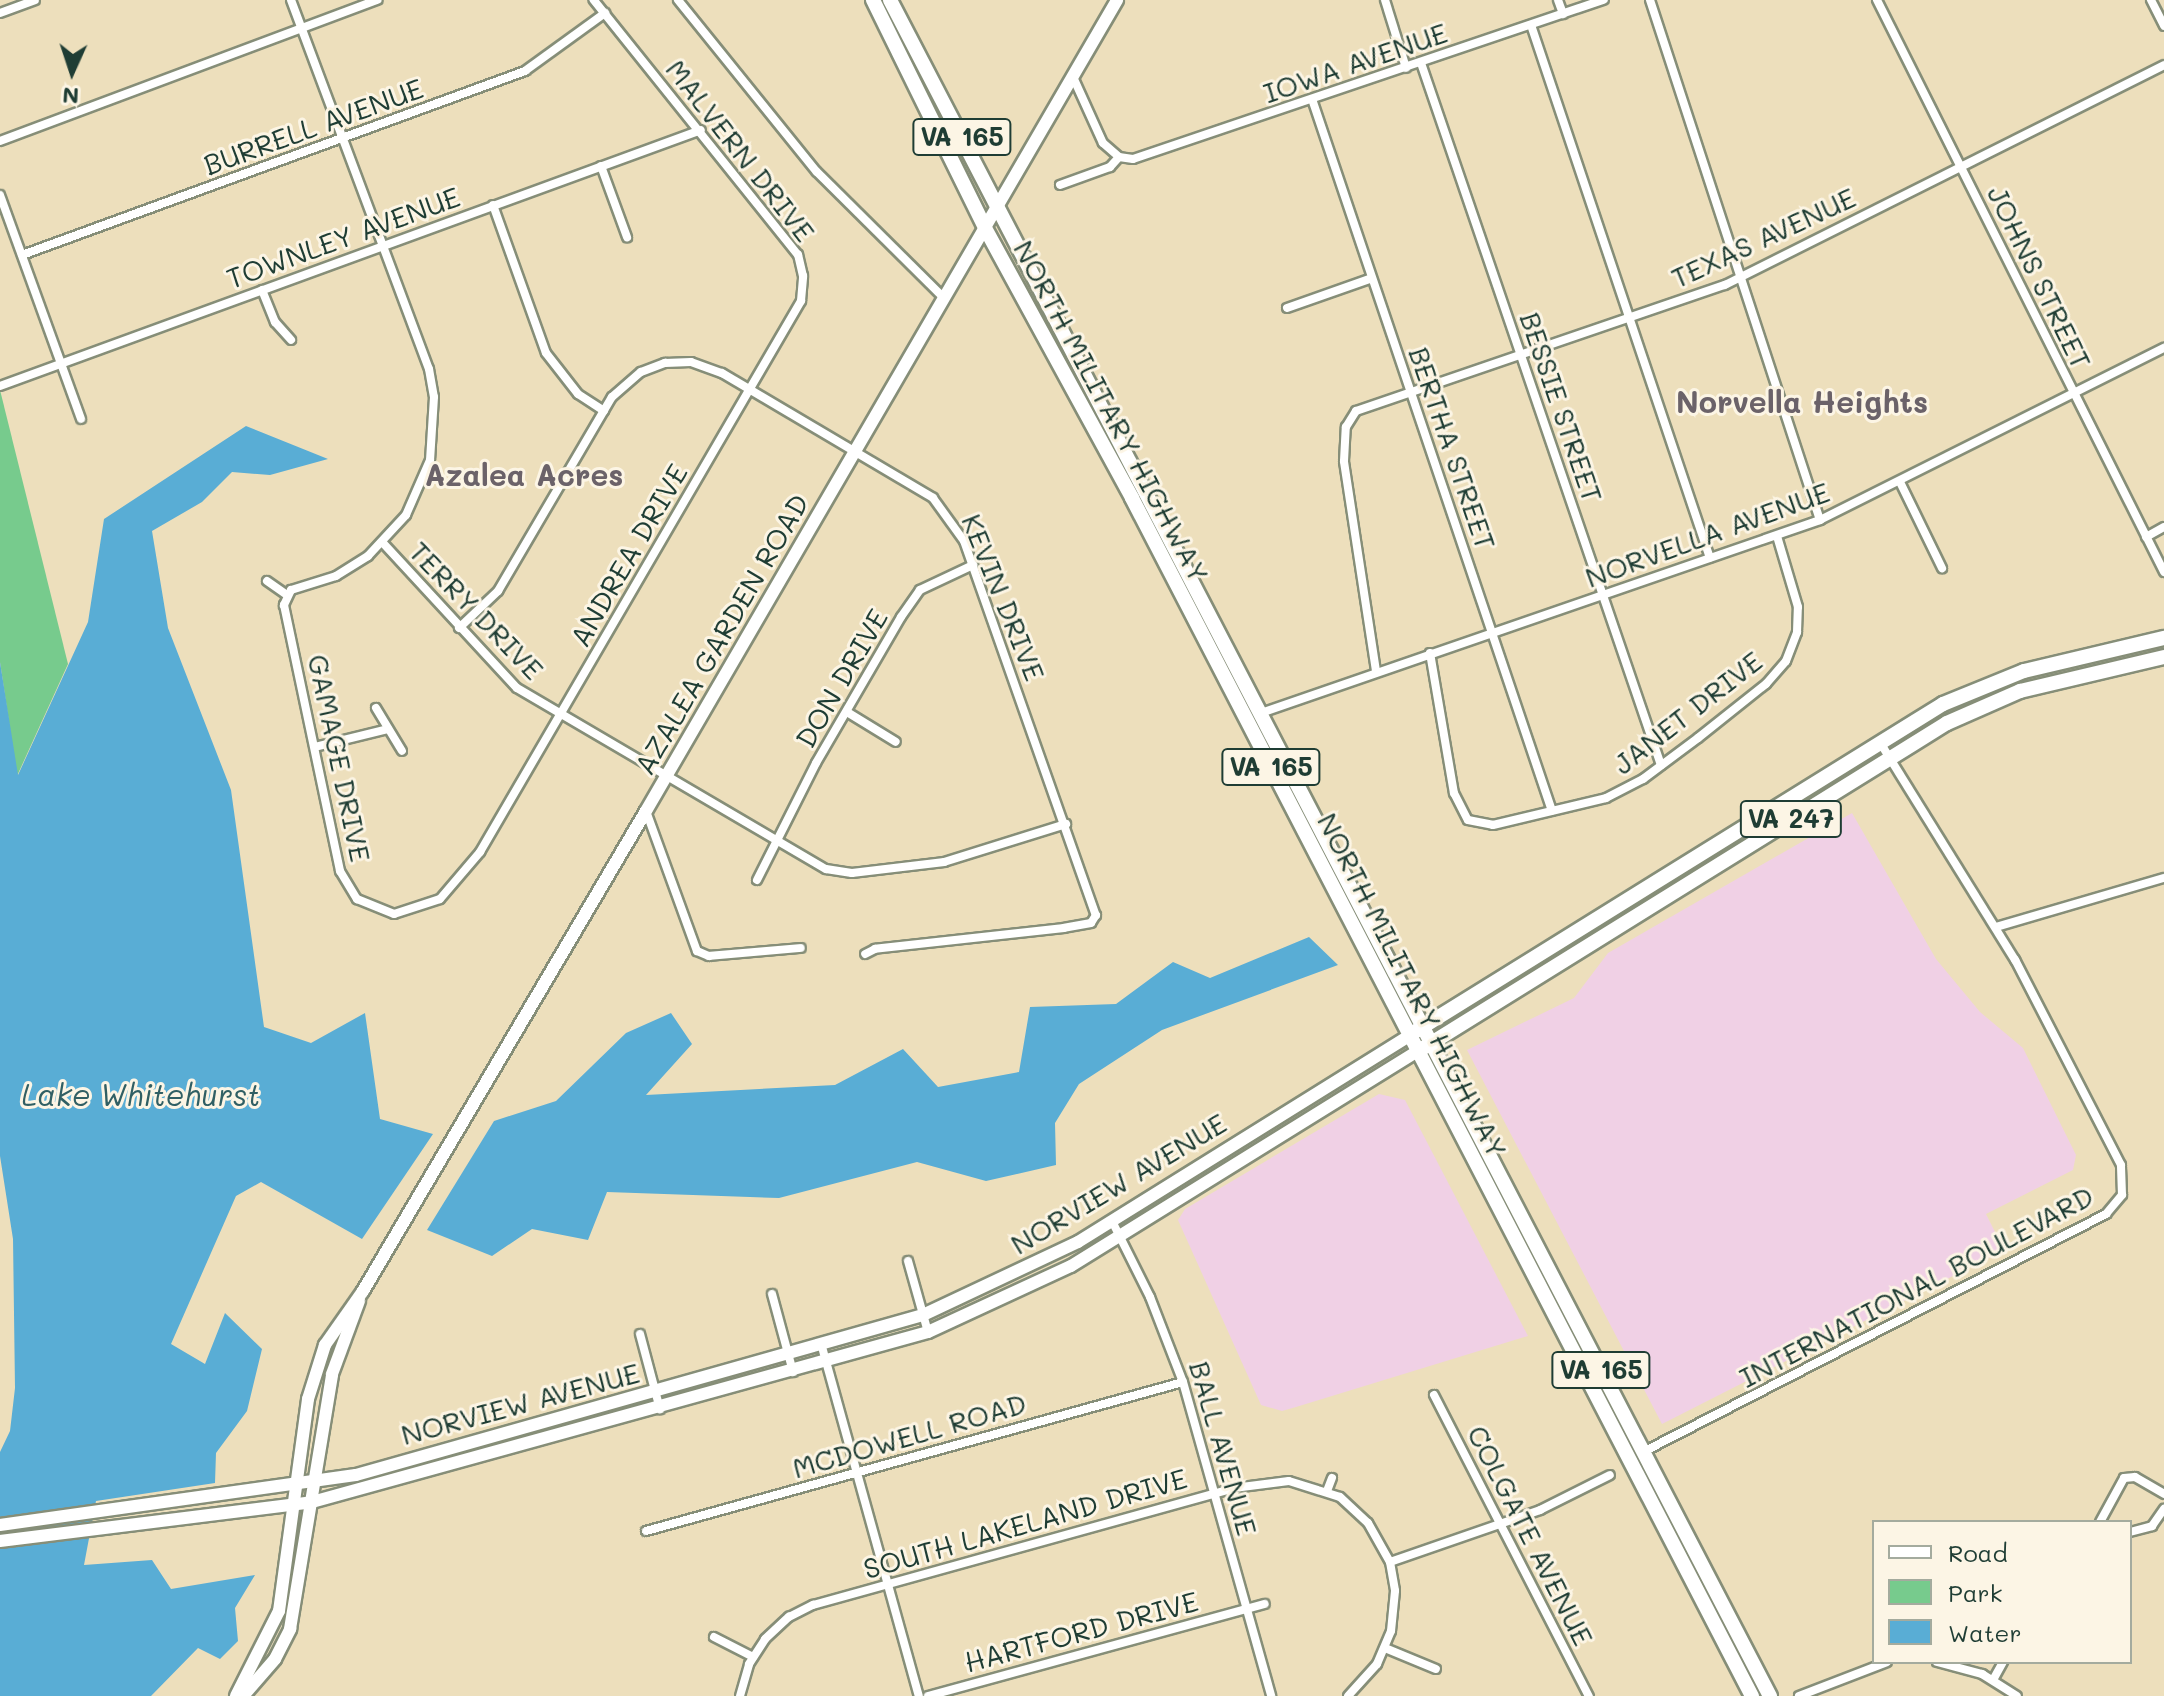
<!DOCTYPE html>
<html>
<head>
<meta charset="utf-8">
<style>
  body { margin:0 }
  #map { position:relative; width:2164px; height:1696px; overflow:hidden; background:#eddfbc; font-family:Mali,sans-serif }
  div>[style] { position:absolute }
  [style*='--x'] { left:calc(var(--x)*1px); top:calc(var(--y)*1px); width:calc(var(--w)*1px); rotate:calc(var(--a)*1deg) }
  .built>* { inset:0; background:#f0d0e5 }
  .green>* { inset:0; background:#77cb8d }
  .water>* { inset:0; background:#59add5 }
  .roads { filter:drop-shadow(2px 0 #868e78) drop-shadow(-2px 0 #868e78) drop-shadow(0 2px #868e78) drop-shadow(0 -2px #868e78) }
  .minor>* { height:8px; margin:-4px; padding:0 4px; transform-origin:4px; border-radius:4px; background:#fff }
  .secondary>* { height:12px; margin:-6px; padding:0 6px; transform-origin:6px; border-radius:6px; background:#fff }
  .primary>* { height:14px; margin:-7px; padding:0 7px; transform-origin:7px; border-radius:7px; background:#fff }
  span { translate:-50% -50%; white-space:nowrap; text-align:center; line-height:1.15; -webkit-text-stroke:6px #fcf5e5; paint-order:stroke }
  .shield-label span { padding:2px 6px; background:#fcf5e5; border:2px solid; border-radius:6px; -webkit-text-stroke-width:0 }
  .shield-label { font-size:26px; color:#1f3d34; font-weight:700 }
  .street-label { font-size:28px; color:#1f3d34 }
  .neighbourhood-label { font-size:30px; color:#6b6269; font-weight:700 }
  .water-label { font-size:30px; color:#305f64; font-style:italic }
  .legend { position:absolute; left:1872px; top:1520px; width:260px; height:144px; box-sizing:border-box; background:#fcf5e5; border:2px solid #a4ab9e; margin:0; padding:10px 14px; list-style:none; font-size:24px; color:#1f3d34 }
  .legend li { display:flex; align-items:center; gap:16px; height:40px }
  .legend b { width:40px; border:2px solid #a4ab9e }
  .north { position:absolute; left:32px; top:32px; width:80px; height:80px; -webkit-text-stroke:6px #fcf5e5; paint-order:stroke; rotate:183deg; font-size:22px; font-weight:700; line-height:32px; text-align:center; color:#1f3d34 }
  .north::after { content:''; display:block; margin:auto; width:28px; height:36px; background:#1f3d34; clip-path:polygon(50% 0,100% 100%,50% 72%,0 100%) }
</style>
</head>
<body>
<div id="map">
  <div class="built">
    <div style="clip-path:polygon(1852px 813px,1936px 959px,1980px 1012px,2023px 1048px,2076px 1155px,2073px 1170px,1986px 1214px,2004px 1250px,1662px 1424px,1467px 1050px,1574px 998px,1608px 953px)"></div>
    <div style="clip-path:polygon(1379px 1094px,1405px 1100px,1528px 1336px,1296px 1407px,1282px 1411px,1261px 1405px,1178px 1220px,1185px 1209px)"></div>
  </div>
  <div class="green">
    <div style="clip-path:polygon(0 390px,68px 664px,17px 776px,0 662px)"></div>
  </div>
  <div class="water">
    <div style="clip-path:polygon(246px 426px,328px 459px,270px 475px,232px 472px,202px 502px,152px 531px,168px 628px,231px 790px,264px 1027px,311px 1043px,365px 1013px,380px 1119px,433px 1134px,362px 1239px,261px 1182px,236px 1196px,171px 1344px,205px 1364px,225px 1313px,262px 1349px,247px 1411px,216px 1453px,215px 1483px,96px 1501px,84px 1565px,152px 1560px,171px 1589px,255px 1575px,235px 1608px,238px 1641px,220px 1659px,198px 1648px,151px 1696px,0 1696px,0 1452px,10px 1431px,15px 1388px,13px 1239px,0 1156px,0 662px,18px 775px,88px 622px,104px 519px)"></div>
    <div style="clip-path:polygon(1309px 937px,1338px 965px,1162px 1030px,1079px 1084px,1055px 1123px,1056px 1165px,986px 1181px,917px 1162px,779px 1198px,607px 1192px,588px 1240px,532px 1229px,492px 1256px,427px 1230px,494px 1121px,556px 1101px,626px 1033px,671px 1013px,692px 1044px,646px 1095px,835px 1085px,903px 1049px,938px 1087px,1019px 1072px,1030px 1007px,1116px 1004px,1173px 962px,1210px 978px)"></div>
  </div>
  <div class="roads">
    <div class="minor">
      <div style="--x:291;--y:0;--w:394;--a:69.5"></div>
      <div style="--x:429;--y:369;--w:28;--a:80"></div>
      <div style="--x:434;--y:397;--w:63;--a:93.6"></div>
      <div style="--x:430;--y:460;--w:60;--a:113.6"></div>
      <div style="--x:406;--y:515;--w:56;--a:132.8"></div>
      <div style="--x:368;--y:556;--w:38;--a:148"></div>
      <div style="--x:336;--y:576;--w:47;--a:162.7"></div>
      <div style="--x:291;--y:590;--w:17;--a:115"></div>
      <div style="--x:284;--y:605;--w:272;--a:78.1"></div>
      <div style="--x:340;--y:871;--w:33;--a:59"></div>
      <div style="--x:357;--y:899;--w:40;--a:22"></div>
      <div style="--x:394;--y:914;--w:48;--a:-18.1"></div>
      <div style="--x:440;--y:899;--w:62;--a:-49.6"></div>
      <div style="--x:480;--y:852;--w:638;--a:-59.78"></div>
      <div style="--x:801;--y:301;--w:25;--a:-85"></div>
      <div style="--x:803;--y:276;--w:22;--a:-103"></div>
      <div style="--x:798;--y:255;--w:327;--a:-128.7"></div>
      <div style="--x:678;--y:0;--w:221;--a:51.1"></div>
      <div style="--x:817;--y:172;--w:179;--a:44.8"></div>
      <div style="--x:1385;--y:0;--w:71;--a:72.8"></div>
      <div style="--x:1558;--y:0;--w:15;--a:70"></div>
      <div style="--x:1650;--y:0;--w:547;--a:71.9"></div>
      <div style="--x:1877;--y:0;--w:640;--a:63.35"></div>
      <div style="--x:2151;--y:0;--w:29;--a:63"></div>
      <div style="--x:0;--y:13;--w:37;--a:-20"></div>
      <div style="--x:1531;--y:25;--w:562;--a:71.44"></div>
      <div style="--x:1421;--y:63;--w:742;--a:71.13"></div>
      <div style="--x:1073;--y:77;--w:72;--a:65.6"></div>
      <div style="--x:1103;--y:143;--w:21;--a:41"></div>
      <div style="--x:1119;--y:157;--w:14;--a:8"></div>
      <div style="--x:1133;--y:159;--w:497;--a:-18.7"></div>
      <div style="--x:1312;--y:99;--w:751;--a:71.37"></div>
      <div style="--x:0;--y:141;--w:403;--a:-20.5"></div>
      <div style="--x:601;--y:166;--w:76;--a:69.9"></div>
      <div style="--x:1060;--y:185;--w:53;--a:-19.8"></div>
      <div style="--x:1110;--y:167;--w:13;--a:-48"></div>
      <div style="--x:0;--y:195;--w:238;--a:70.1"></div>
      <div style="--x:493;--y:205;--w:157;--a:70.3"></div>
      <div style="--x:546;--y:353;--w:52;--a:52"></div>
      <div style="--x:578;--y:394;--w:31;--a:33"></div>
      <div style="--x:22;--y:255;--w:536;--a:-20.09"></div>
      <div style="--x:525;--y:71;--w:99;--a:-35.9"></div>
      <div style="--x:262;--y:290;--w:35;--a:68"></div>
      <div style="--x:275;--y:322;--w:24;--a:48"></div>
      <div style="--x:1287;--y:308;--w:90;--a:-19.4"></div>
      <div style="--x:0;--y:386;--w:746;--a:-20.06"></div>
      <div style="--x:1900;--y:482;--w:96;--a:64"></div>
      <div style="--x:2146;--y:537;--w:21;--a:-29"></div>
      <div style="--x:383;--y:543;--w:197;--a:47.3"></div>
      <div style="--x:517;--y:688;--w:358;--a:30.4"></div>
      <div style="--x:826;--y:869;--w:26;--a:9"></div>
      <div style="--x:852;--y:873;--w:93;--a:-6.8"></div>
      <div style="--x:944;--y:862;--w:128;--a:-17.3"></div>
      <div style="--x:267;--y:581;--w:24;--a:35"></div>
      <div style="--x:459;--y:628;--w:54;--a:-43.5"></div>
      <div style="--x:498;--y:591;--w:225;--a:-59.6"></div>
      <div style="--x:612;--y:397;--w:38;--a:-41"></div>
      <div style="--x:641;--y:372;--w:26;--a:-21"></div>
      <div style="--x:665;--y:363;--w:26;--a:-2"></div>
      <div style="--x:691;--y:362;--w:33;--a:20"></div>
      <div style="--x:722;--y:373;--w:245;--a:30.6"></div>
      <div style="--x:933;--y:498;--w:53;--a:54.2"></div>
      <div style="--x:964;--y:541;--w:397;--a:70.6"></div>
      <div style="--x:1096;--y:915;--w:9;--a:122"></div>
      <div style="--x:1091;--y:923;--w:27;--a:170"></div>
      <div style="--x:1064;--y:928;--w:190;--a:173.7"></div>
      <div style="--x:875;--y:949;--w:11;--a:153"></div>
      <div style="--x:1430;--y:653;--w:142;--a:80.3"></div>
      <div style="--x:1454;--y:793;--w:30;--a:63"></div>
      <div style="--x:1468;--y:820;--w:25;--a:11"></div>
      <div style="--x:1493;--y:825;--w:116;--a:-13.4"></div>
      <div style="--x:1606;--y:798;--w:42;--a:-27.2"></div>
      <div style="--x:1643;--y:779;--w:69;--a:-36.7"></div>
      <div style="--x:1698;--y:738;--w:87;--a:-38.5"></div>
      <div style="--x:1766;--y:684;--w:30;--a:-49"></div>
      <div style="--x:1786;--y:661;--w:31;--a:-69"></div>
      <div style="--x:1797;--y:632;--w:25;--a:-88"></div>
      <div style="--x:1798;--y:607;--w:74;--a:-106.5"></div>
      <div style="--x:1376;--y:671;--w:212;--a:-98.7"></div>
      <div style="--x:1344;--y:461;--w:34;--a:-87"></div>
      <div style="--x:1346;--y:427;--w:19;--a:-58"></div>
      <div style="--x:1356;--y:411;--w:390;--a:-18.9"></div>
      <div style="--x:1725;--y:285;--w:491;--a:-26.6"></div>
      <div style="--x:376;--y:708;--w:50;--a:58.8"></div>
      <div style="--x:847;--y:712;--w:57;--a:31.5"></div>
      <div style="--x:1258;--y:714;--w:595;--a:-19.04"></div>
      <div style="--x:1820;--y:520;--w:385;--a:-26.6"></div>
      <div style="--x:315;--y:747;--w:75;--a:-13.9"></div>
      <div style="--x:646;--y:811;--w:149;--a:70"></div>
      <div style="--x:697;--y:951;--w:13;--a:23"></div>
      <div style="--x:709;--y:956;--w:92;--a:-5"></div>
      <div style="--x:757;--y:880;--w:131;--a:-63.2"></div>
      <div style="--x:816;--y:763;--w:169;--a:-59.8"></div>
      <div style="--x:901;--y:617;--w:33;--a:-55"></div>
      <div style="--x:920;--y:590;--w:59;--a:-25.3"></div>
      <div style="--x:1996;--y:927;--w:175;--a:-16.3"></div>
      <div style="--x:1112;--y:1221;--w:85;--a:63.4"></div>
      <div style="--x:1150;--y:1297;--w:91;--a:68.8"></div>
      <div style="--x:1183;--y:1382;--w:326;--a:74.3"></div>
      <div style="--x:908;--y:1261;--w:74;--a:74.3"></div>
      <div style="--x:772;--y:1294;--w:81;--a:74.9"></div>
      <div style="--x:640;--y:1334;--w:78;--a:75.1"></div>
      <div style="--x:822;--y:1347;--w:362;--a:74.5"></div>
      <div style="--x:1434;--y:1395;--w:339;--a:62.8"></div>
      <div style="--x:1643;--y:1452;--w:521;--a:-27.2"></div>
      <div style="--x:2106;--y:1214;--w:25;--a:-50"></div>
      <div style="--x:2122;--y:1195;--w:30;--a:-92"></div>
      <div style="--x:2121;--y:1165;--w:231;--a:-117.3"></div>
      <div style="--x:2015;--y:960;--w:256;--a:-121.8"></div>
      <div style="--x:1327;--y:1491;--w:14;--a:-69"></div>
      <div style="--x:2100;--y:1522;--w:50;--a:-61.4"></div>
      <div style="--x:2124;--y:1478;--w:11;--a:-5"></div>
      <div style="--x:2135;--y:1477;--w:34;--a:30"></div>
      <div style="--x:646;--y:1531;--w:557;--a:-15.51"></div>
      <div style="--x:2130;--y:1532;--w:23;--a:-15"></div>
      <div style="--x:2152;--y:1526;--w:21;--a:-55"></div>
      <div style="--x:1390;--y:1562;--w:159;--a:-19.1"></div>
      <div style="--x:1540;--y:1510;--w:78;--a:-26.6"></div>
      <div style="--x:714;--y:1637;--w:44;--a:27.1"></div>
      <div style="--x:1385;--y:1648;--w:55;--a:22.4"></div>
      <div style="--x:1937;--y:1662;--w:47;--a:14.9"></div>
      <div style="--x:1982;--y:1674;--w:41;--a:32.2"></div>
      <div style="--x:1993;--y:1680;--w:21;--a:-61"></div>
      <div style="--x:740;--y:1696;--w:33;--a:-74"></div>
      <div style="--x:749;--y:1664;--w:30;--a:-57"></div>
      <div style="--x:765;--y:1639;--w:33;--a:-43"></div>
      <div style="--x:789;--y:1617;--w:27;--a:-27"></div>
      <div style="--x:813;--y:1605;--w:437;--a:-15.5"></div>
      <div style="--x:1234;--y:1488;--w:55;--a:-7.3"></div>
      <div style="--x:1289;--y:1481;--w:53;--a:17.4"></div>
      <div style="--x:1340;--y:1497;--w:38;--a:43"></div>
      <div style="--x:1368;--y:1523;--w:45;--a:60.6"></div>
      <div style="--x:1390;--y:1562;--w:29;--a:80"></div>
      <div style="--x:1395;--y:1591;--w:40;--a:95.7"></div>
      <div style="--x:1391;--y:1631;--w:36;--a:113"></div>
      <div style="--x:1377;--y:1664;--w:43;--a:132.2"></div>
      <div style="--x:928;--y:1696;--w:349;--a:-15.3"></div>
      <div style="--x:1799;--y:1696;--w:94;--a:-21.1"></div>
    </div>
    <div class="secondary">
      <div style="--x:0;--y:1525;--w:359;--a:-8"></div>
      <div style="--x:356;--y:1475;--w:589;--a:-15.76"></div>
      <div style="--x:923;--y:1315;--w:171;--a:-25.2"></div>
      <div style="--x:1078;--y:1242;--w:391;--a:-31.9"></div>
      <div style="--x:0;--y:1541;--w:314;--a:-7.1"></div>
      <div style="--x:312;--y:1502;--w:639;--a:-15.43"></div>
      <div style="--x:928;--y:1332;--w:157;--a:-24.8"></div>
      <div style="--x:1071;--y:1266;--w:408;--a:-31.8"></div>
      <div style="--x:236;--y:1696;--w:95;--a:-63.2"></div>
      <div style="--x:279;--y:1611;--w:214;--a:-82.2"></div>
      <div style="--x:308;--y:1399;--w:57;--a:-72.5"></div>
      <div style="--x:325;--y:1345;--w:66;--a:-54.9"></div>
      <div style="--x:363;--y:1291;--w:557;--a:-59.48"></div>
      <div style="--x:646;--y:811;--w:938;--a:-59.85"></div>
      <div style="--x:243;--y:1696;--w:49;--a:-49.1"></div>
      <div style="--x:275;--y:1659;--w:34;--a:-63"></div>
      <div style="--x:290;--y:1629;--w:258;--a:-80.6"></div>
      <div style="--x:332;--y:1374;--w:78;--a:-69.7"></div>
    </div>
    <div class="primary">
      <div style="--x:873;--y:0;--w:254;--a:63.8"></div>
      <div style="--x:985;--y:228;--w:307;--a:61.4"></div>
      <div style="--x:1132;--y:498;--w:1349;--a:62.64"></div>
      <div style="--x:890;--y:0;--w:1911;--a:62.58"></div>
      <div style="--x:1416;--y:1031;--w:620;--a:-31.82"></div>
      <div style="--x:1943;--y:704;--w:87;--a:-22.2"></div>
      <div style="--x:2024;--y:671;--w:144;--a:-13.3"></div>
      <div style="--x:1425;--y:1047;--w:614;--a:-31.83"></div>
      <div style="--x:1947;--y:723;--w:80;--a:-23.7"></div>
      <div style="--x:2020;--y:691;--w:148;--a:-13.3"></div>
    </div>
  </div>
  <div class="shield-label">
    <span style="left:962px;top:137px">VA 165</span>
    <span style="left:1271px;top:767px">VA 165</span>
    <span style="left:1791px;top:819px">VA 247</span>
    <span style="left:1601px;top:1370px">VA 165</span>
  </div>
  <div class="street-label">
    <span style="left:1355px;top:62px;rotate:-19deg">IOWA AVENUE</span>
    <span style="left:313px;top:126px;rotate:-20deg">BURRELL AVENUE</span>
    <span style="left:741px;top:150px;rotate:52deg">MALVERN DRIVE</span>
    <span style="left:343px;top:237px;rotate:-20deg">TOWNLEY AVENUE</span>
    <span style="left:1763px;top:237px;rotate:-25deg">TEXAS AVENUE</span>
    <span style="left:2040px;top:277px;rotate:64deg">JOHNS STREET</span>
    <span style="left:1562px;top:407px;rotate:71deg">BESSIE STREET</span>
    <span style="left:1112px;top:411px;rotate:62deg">NORTH MILITARY HIGHWAY</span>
    <span style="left:1453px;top:448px;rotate:71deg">BERTHA STREET</span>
    <span style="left:1707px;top:534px;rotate:-20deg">NORVELLA AVENUE</span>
    <span style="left:628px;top:555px;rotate:-60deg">ANDREA DRIVE</span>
    <span style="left:1004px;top:597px;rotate:68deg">KEVIN DRIVE</span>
    <span style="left:477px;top:610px;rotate:46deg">TERRY DRIVE</span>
    <span style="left:721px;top:634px;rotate:-60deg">AZALEA GARDEN ROAD</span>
    <span style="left:841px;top:678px;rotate:-60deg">DON DRIVE</span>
    <span style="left:1687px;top:712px;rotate:-38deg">JANET DRIVE</span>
    <span style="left:340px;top:758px;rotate:78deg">GAMAGE DRIVE</span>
    <span style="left:1413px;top:985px;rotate:63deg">NORTH MILITARY HIGHWAY</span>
    <span style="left:1118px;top:1183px;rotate:-31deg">NORVIEW AVENUE</span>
    <span style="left:1916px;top:1286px;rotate:-28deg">INTERNATIONAL BOULEVARD</span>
    <span style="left:520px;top:1403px;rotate:-15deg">NORVIEW AVENUE</span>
    <span style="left:909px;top:1435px;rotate:-16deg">MCDOWELL ROAD</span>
    <span style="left:1224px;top:1448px;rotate:74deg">BALL AVENUE</span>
    <span style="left:1025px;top:1523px;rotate:-16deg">SOUTH LAKELAND DRIVE</span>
    <span style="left:1531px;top:1535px;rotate:63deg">COLGATE AVENUE</span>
    <span style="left:1081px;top:1631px;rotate:-15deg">HARTFORD DRIVE</span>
  </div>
  <div class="neighbourhood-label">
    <span style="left:1802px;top:401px">Norvella Heights</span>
    <span style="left:524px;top:474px">Azalea Acres</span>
  </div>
  <div class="water-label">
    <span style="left:141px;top:1094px">Lake Whitehurst</span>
  </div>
  <ul class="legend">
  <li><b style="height:10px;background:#fff"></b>Road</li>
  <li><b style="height:22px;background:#77cb8d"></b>Park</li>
  <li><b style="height:22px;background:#59add5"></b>Water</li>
  </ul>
  <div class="north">N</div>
</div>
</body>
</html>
